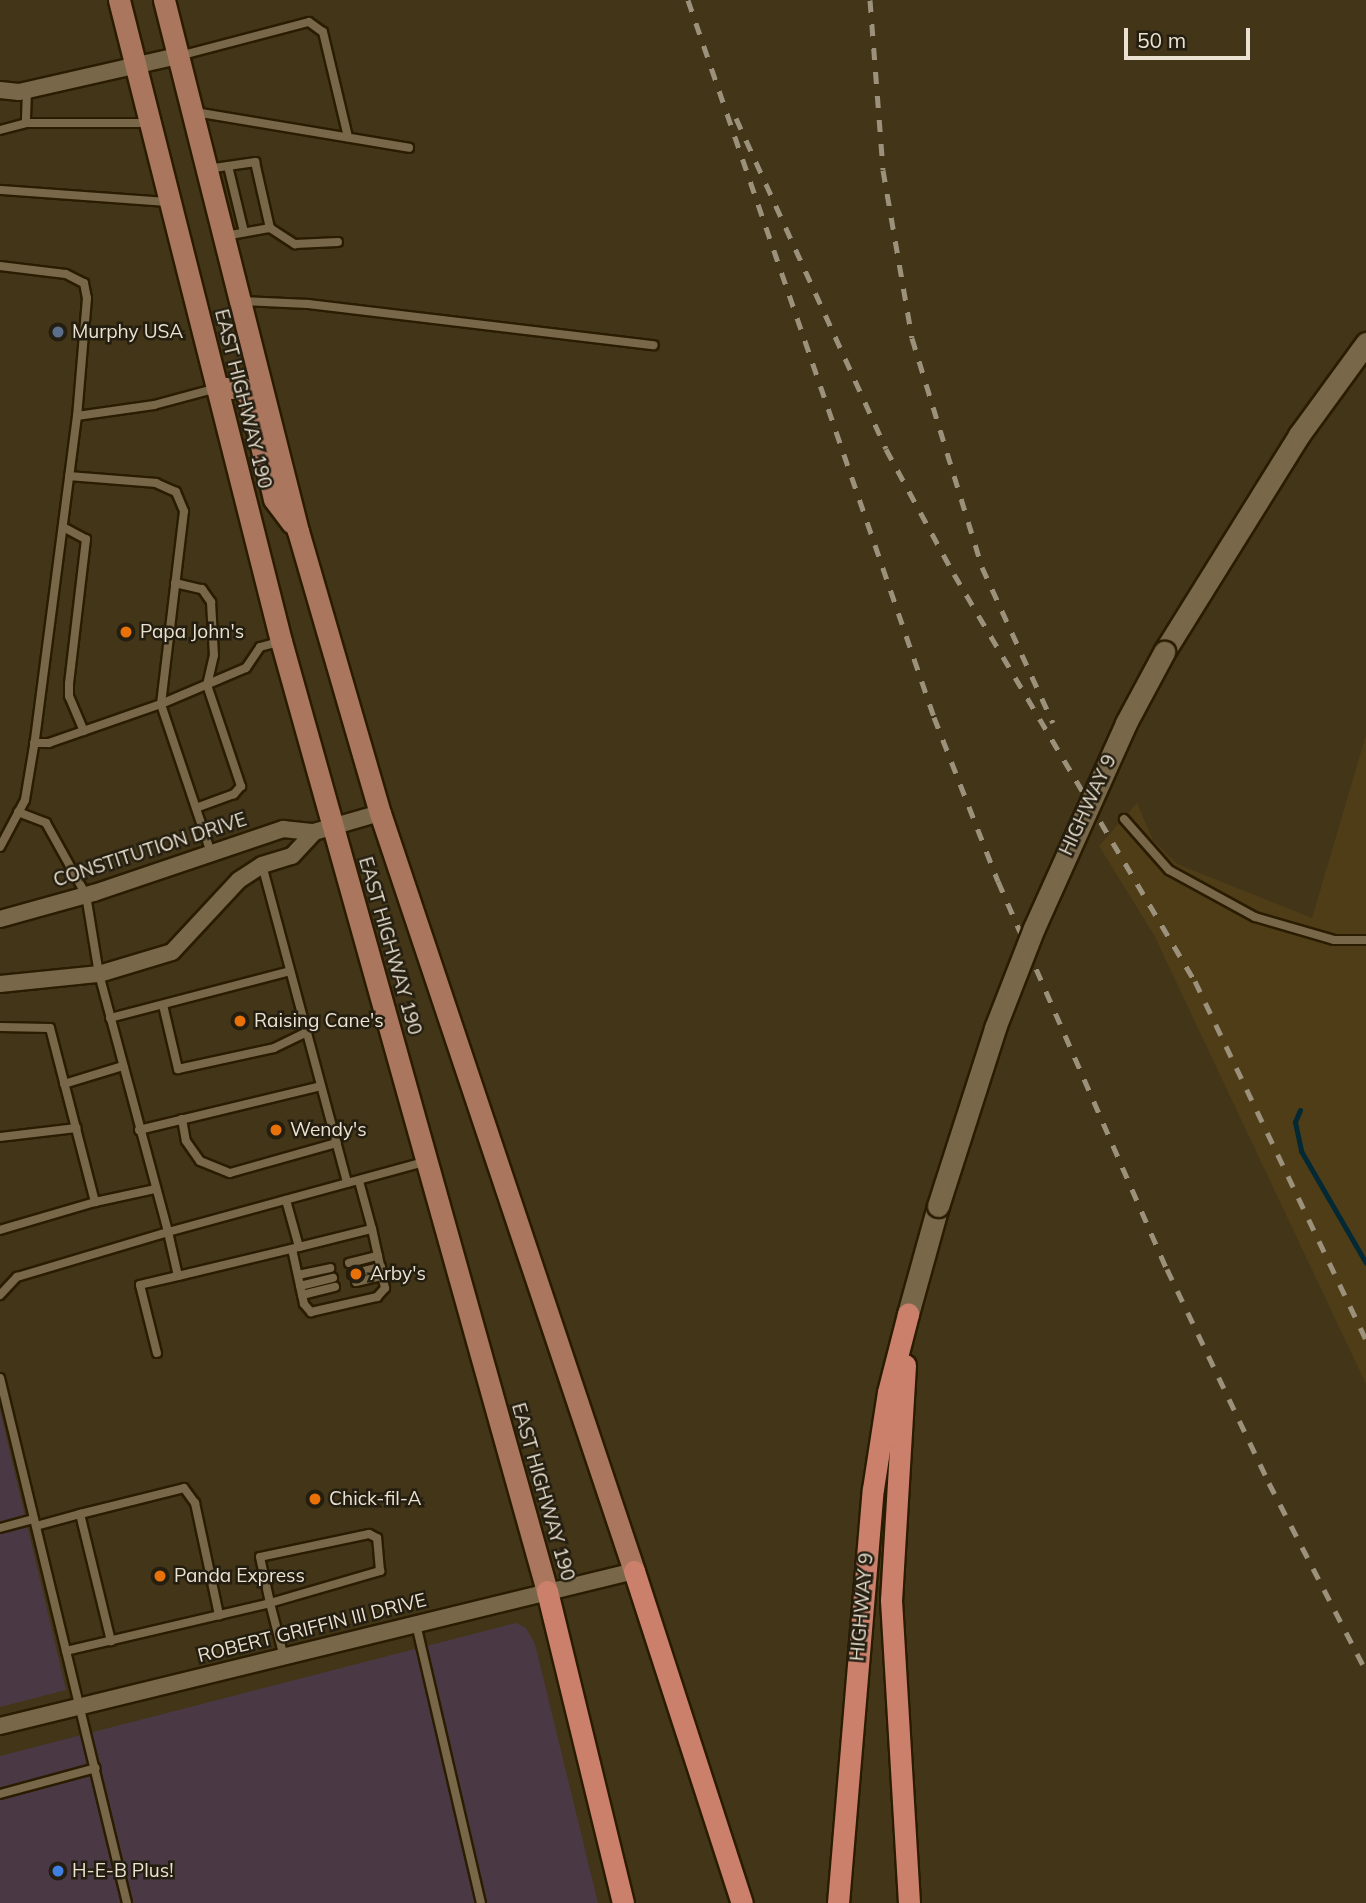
<!DOCTYPE html>
<html>
<head>
<meta charset="utf-8">
<style>
  body { margin:0 }
  #map { position:relative; width:1366px; height:1903px; overflow:hidden; background:#433517; font-family:Mulish,sans-serif }
  div>[style] { position:absolute }
  [style*='--x'] { left:calc(var(--x)*1px); top:calc(var(--y)*1px); width:calc(var(--w)*1px); rotate:calc(var(--a)*1deg) }
  .commercial>* { inset:0; background:#4a3944 }
  .built>* { inset:0; background:#4f3d17 }
  .stream>* { height:5px; margin:-2.5px; padding:0 2.5px; transform-origin:2.5px; border-radius:2.5px; background:#032935 }
  .roads { filter:drop-shadow(2px 0 #2a1c00) drop-shadow(-2px 0 #2a1c00) drop-shadow(0 2px #2a1c00) drop-shadow(0 -2px #2a1c00) }
  .service>* { height:8px; margin:-4px; padding:0 4px; transform-origin:4px; border-radius:4px; background:#786849 }
  .minor>* { height:16px; margin:-8px; padding:0 8px; transform-origin:8px; border-radius:8px; background:#786849 }
  .secondary>* { height:21px; margin:-10.5px; padding:0 10.5px; transform-origin:10.5px; border-radius:10.5px; background:#786849 }
  .primary>* { height:21px; margin:-10.5px; padding:0 10.5px; transform-origin:10.5px; border-radius:10.5px; background:#aa765e }
  .motorway>* { height:21px; margin:-10.5px; padding:0 10.5px; transform-origin:10.5px; border-radius:10.5px; background:#cb806c }
  .rail>* { height:5px; margin-top:-2.5px; transform-origin:0; background:repeating-linear-gradient(90deg,#9c917a 0 12px,transparent 0 24px) }
  .bridges { filter:drop-shadow(2px 0 #2a1c00) drop-shadow(-2px 0 #2a1c00) drop-shadow(0 2px #2a1c00) drop-shadow(0 -2px #2a1c00) }
  .secondary-bridge>* { height:21px; margin:-10.5px; padding:0 10.5px; transform-origin:10.5px; border-radius:10.5px; background:#786849 }
  .dots>* { width:19px; height:19px; translate:-50% -50%; box-sizing:border-box; border:4px solid #241e11; border-radius:50% }
  span { translate:-50% -50%; white-space:nowrap; text-align:center; line-height:1.15; -webkit-text-stroke:5px #241e11; paint-order:stroke }
  .poi-label { font-size:19px; color:#ebe2d1 }
  .left { translate:0 -50%; text-align:left }
  .street-label { font-size:19px; color:#ebe2d1 }
  .scale { position:absolute; left:1124px; top:28px; width:126px; height:32px; box-sizing:border-box; border:4px solid #ebe2d1; border-top:0; padding-left:9px; font-size:21px; line-height:24px; white-space:nowrap; color:#ebe2d1; -webkit-text-stroke:5px #241e11; paint-order:stroke }
</style>
</head>
<body>
<div id="map">
  <div class="commercial">
    <div style="clip-path:polygon(0 1410px,66px 1690px,0 1707px)"></div>
    <div style="clip-path:polygon(516px 1623px,526px 1628px,535px 1644px,598px 1903px,0 1903px,0 1756px)"></div>
  </div>
  <div class="built">
    <div style="clip-path:polygon(1366px 735px,1366px 1384px,1154px 935px,1099px 846px,1137px 803px,1153px 840px,1177px 864px,1312px 918px)"></div>
  </div>
  <div class="stream">
    <div style="--x:1300;--y:1110;--w:13;--a:113"></div>
    <div style="--x:1295;--y:1122;--w:30;--a:78"></div>
    <div style="--x:1301;--y:1151;--w:129;--a:59.9"></div>
  </div>
  <div class="roads">
    <div class="service">
      <div style="--x:179;--y:56;--w:134;--a:-14.7"></div>
      <div style="--x:309;--y:22;--w:17;--a:36"></div>
      <div style="--x:323;--y:32;--w:108;--a:76.6"></div>
      <div style="--x:27;--y:90;--w:33;--a:92"></div>
      <div style="--x:26;--y:123;--w:121;--a:0"></div>
      <div style="--x:195;--y:112;--w:217;--a:9.5"></div>
      <div style="--x:0;--y:130;--w:27;--a:-15"></div>
      <div style="--x:228;--y:166;--w:68;--a:76.4"></div>
      <div style="--x:207;--y:169;--w:49;--a:-8.3"></div>
      <div style="--x:255;--y:162;--w:68;--a:77.2"></div>
      <div style="--x:0;--y:190;--w:167;--a:4.1"></div>
      <div style="--x:225;--y:236;--w:46;--a:-10.1"></div>
      <div style="--x:270;--y:228;--w:30;--a:33"></div>
      <div style="--x:295;--y:244;--w:43;--a:-2.7"></div>
      <div style="--x:0;--y:266;--w:66;--a:6.9"></div>
      <div style="--x:66;--y:274;--w:20;--a:27"></div>
      <div style="--x:84;--y:283;--w:15;--a:79"></div>
      <div style="--x:87;--y:298;--w:118;--a:94.8"></div>
      <div style="--x:77;--y:416;--w:327;--a:97.4"></div>
      <div style="--x:35;--y:740;--w:61;--a:99.5"></div>
      <div style="--x:25;--y:800;--w:53;--a:118"></div>
      <div style="--x:242;--y:301;--w:66;--a:2.6"></div>
      <div style="--x:308;--y:304;--w:348;--a:6.8"></div>
      <div style="--x:77;--y:416;--w:78;--a:-8.1"></div>
      <div style="--x:154;--y:405;--w:65;--a:-15.1"></div>
      <div style="--x:63;--y:527;--w:26;--a:28"></div>
      <div style="--x:86;--y:539;--w:146;--a:96.7"></div>
      <div style="--x:69;--y:684;--w:12;--a:90"></div>
      <div style="--x:69;--y:696;--w:38;--a:67"></div>
      <div style="--x:175;--y:583;--w:28;--a:13"></div>
      <div style="--x:202;--y:589;--w:16;--a:55"></div>
      <div style="--x:211;--y:602;--w:53;--a:86.8"></div>
      <div style="--x:214;--y:655;--w:31;--a:103"></div>
      <div style="--x:207;--y:685;--w:107;--a:71.4"></div>
      <div style="--x:241;--y:786;--w:11;--a:131"></div>
      <div style="--x:234;--y:794;--w:40;--a:159.8"></div>
      <div style="--x:34;--y:743;--w:15;--a:0"></div>
      <div style="--x:49;--y:743;--w:119;--a:-19.2"></div>
      <div style="--x:161;--y:704;--w:194;--a:-83.2"></div>
      <div style="--x:184;--y:511;--w:21;--a:-113"></div>
      <div style="--x:176;--y:492;--w:22;--a:-156"></div>
      <div style="--x:156;--y:483;--w:87;--a:-175.4"></div>
      <div style="--x:18;--y:812;--w:30;--a:21"></div>
      <div style="--x:46;--y:823;--w:82;--a:60.9"></div>
      <div style="--x:86;--y:895;--w:80;--a:80.7"></div>
      <div style="--x:99;--y:974;--w:267;--a:75"></div>
      <div style="--x:168;--y:1232;--w:265;--a:-15.3"></div>
      <div style="--x:1124;--y:819;--w:68;--a:48.6"></div>
      <div style="--x:1169;--y:870;--w:98;--a:28.7"></div>
      <div style="--x:1255;--y:917;--w:82;--a:16.2"></div>
      <div style="--x:1334;--y:940;--w:32;--a:0"></div>
      <div style="--x:211;--y:853;--w:157;--a:-108.6"></div>
      <div style="--x:161;--y:704;--w:92;--a:-23"></div>
      <div style="--x:246;--y:668;--w:25;--a:-56"></div>
      <div style="--x:260;--y:647;--w:20;--a:-15"></div>
      <div style="--x:262;--y:865;--w:329;--a:75"></div>
      <div style="--x:163;--y:1005;--w:66;--a:76.8"></div>
      <div style="--x:178;--y:1069;--w:98;--a:-12.3"></div>
      <div style="--x:274;--y:1048;--w:37;--a:-26"></div>
      <div style="--x:110;--y:1018;--w:186;--a:-14.6"></div>
      <div style="--x:0;--y:1027;--w:50;--a:1.1"></div>
      <div style="--x:50;--y:1028;--w:180;--a:75.5"></div>
      <div style="--x:95;--y:1202;--w:99;--a:163.6"></div>
      <div style="--x:64;--y:1084;--w:62;--a:-17"></div>
      <div style="--x:182;--y:1119;--w:22;--a:80"></div>
      <div style="--x:186;--y:1141;--w:24;--a:55"></div>
      <div style="--x:200;--y:1161;--w:32;--a:22"></div>
      <div style="--x:230;--y:1173;--w:111;--a:-15.7"></div>
      <div style="--x:139;--y:1130;--w:187;--a:-13.6"></div>
      <div style="--x:0;--y:1137;--w:77;--a:-6.8"></div>
      <div style="--x:95;--y:1202;--w:61;--a:-12.2"></div>
      <div style="--x:299;--y:1247;--w:75;--a:-13.9"></div>
      <div style="--x:372;--y:1229;--w:50;--a:-105.2"></div>
      <div style="--x:292;--y:1249;--w:56;--a:77.7"></div>
      <div style="--x:304;--y:1304;--w:11;--a:49"></div>
      <div style="--x:311;--y:1312;--w:68;--a:-12.8"></div>
      <div style="--x:377;--y:1297;--w:12;--a:-48"></div>
      <div style="--x:385;--y:1288;--w:60;--a:-102.4"></div>
      <div style="--x:349;--y:1263;--w:30;--a:-14"></div>
      <div style="--x:352;--y:1274;--w:30;--a:-14"></div>
      <div style="--x:298;--y:1275;--w:33;--a:-12"></div>
      <div style="--x:178;--y:1276;--w:124;--a:-13.5"></div>
      <div style="--x:299;--y:1247;--w:49;--a:-105.5"></div>
      <div style="--x:356;--y:1282;--w:28;--a:-13"></div>
      <div style="--x:300;--y:1286;--w:34;--a:-14"></div>
      <div style="--x:0;--y:1295;--w:25;--a:-47"></div>
      <div style="--x:17;--y:1277;--w:158;--a:-16.6"></div>
      <div style="--x:168;--y:1232;--w:45;--a:77.2"></div>
      <div style="--x:178;--y:1276;--w:39;--a:167"></div>
      <div style="--x:140;--y:1285;--w:70;--a:76"></div>
      <div style="--x:302;--y:1295;--w:34;--a:-14"></div>
      <div style="--x:0;--y:1378;--w:540;--a:76.4"></div>
      <div style="--x:80;--y:1514;--w:107;--a:-14"></div>
      <div style="--x:184;--y:1488;--w:19;--a:54"></div>
      <div style="--x:195;--y:1503;--w:115;--a:77.9"></div>
      <div style="--x:36;--y:1526;--w:46;--a:-15.3"></div>
      <div style="--x:80;--y:1514;--w:131;--a:76.3"></div>
      <div style="--x:0;--y:1528;--w:35;--a:-15"></div>
      <div style="--x:416;--y:1624;--w:286;--a:76.9"></div>
      <div style="--x:66;--y:1651;--w:210;--a:-13.2"></div>
      <div style="--x:270;--y:1603;--w:115;--a:-16.2"></div>
      <div style="--x:380;--y:1571;--w:33;--a:-95"></div>
      <div style="--x:377;--y:1538;--w:9;--a:-153"></div>
      <div style="--x:369;--y:1534;--w:111;--a:168.1"></div>
      <div style="--x:260;--y:1557;--w:47;--a:77.7"></div>
      <div style="--x:270;--y:1603;--w:56;--a:75.5"></div>
      <div style="--x:0;--y:1794;--w:99;--a:-15.2"></div>
    </div>
    <div class="minor">
      <div style="--x:0;--y:90;--w:19;--a:6"></div>
      <div style="--x:19;--y:92;--w:163;--a:-12.8"></div>
      <div style="--x:0;--y:919;--w:98;--a:-15.5"></div>
      <div style="--x:94;--y:893;--w:200;--a:-18.7"></div>
      <div style="--x:283;--y:829;--w:31;--a:6"></div>
      <div style="--x:314;--y:832;--w:69;--a:-16.1"></div>
      <div style="--x:0;--y:984;--w:100;--a:-5.8"></div>
      <div style="--x:99;--y:974;--w:76;--a:-16.8"></div>
      <div style="--x:172;--y:952;--w:98;--a:-47.1"></div>
      <div style="--x:239;--y:880;--w:27;--a:-33"></div>
      <div style="--x:262;--y:865;--w:31;--a:-17"></div>
      <div style="--x:292;--y:856;--w:33;--a:-47"></div>
      <div style="--x:0;--y:1726;--w:653;--a:-13.74"></div>
    </div>
    <div class="secondary">
      <div style="--x:1164;--y:652;--w:256;--a:-58.1"></div>
      <div style="--x:1299;--y:435;--w:114;--a:-53.9"></div>
      <div style="--x:908;--y:1314;--w:112;--a:-74.5"></div>
    </div>
    <div class="primary">
      <div style="--x:119;--y:0;--w:661;--a:75.82"></div>
      <div style="--x:281;--y:641;--w:987;--a:74.36"></div>
      <div style="--x:164;--y:0;--w:548;--a:75.84"></div>
      <div style="--x:298;--y:531;--w:294;--a:73.8"></div>
      <div style="--x:380;--y:813;--w:799;--a:71.47"></div>
      <div style="--x:217;--y:388;--w:25;--a:0"></div>
      <div style="--x:242;--y:388;--w:11;--a:52"></div>
      <div style="--x:249;--y:397;--w:105;--a:76.2"></div>
      <div style="--x:274;--y:499;--w:30;--a:53"></div>
    </div>
    <div class="motorway">
      <div style="--x:905;--y:1365;--w:235;--a:93.4"></div>
      <div style="--x:891;--y:1600;--w:304;--a:86.6"></div>
      <div style="--x:634;--y:1571;--w:349;--a:72"></div>
      <div style="--x:547;--y:1591;--w:321;--a:76.3"></div>
      <div style="--x:838;--y:1903;--w:415;--a:-85.2"></div>
      <div style="--x:873;--y:1489;--w:98;--a:-81.2"></div>
      <div style="--x:888;--y:1392;--w:81;--a:-75.6"></div>
    </div>
  </div>
  <div class="rail">
    <div style="--x:688;--y:0;--w:758;--a:71.06"></div>
    <div style="--x:934;--y:717;--w:176;--a:68.7"></div>
    <div style="--x:998;--y:881;--w:423;--a:66.5"></div>
    <div style="--x:1167;--y:1269;--w:237;--a:64.5"></div>
    <div style="--x:1269;--y:1483;--w:212;--a:62.7"></div>
    <div style="--x:870;--y:0;--w:170;--a:85.6"></div>
    <div style="--x:883;--y:170;--w:170;--a:80.2"></div>
    <div style="--x:912;--y:338;--w:239;--a:73"></div>
    <div style="--x:982;--y:567;--w:171;--a:65.5"></div>
    <div style="--x:736;--y:118;--w:363;--a:65.6"></div>
    <div style="--x:886;--y:449;--w:142;--a:61.5"></div>
    <div style="--x:954;--y:574;--w:473;--a:59.4"></div>
    <div style="--x:1195;--y:981;--w:397;--a:64.5"></div>
  </div>
  <div class="bridges">
    <div class="secondary-bridge">
      <div style="--x:938;--y:1206;--w:187;--a:-72.2"></div>
      <div style="--x:995;--y:1028;--w:107;--a:-68.7"></div>
      <div style="--x:1034;--y:928;--w:225;--a:-65.8"></div>
      <div style="--x:1126;--y:723;--w:81;--a:-61.8"></div>
    </div>
  </div>
  <div class="dots">
    <div style="left:58px;top:332px;background:#5c6f8a"></div>
    <div style="left:126px;top:632px;background:#e8710a"></div>
    <div style="left:240px;top:1021px;background:#e8710a"></div>
    <div style="left:276px;top:1130px;background:#e8710a"></div>
    <div style="left:356px;top:1274px;background:#e8710a"></div>
    <div style="left:315px;top:1499px;background:#e8710a"></div>
    <div style="left:160px;top:1576px;background:#e8710a"></div>
    <div style="left:58px;top:1871px;background:#3f7fe0"></div>
  </div>
  <div class="poi-label">
    <span class="left" style="left:72px;top:332px">Murphy USA</span>
    <span class="left" style="left:140px;top:632px">Papa John's</span>
    <span class="left" style="left:254px;top:1021px">Raising Cane's</span>
    <span class="left" style="left:290px;top:1130px">Wendy's</span>
    <span class="left" style="left:370px;top:1274px">Arby's</span>
    <span class="left" style="left:329px;top:1499px">Chick-fil-A</span>
    <span class="left" style="left:174px;top:1576px">Panda Express</span>
    <span class="left" style="left:72px;top:1871px">H-E-B Plus!</span>
  </div>
  <div class="street-label">
    <span style="left:243px;top:399px;rotate:76deg">EAST HIGHWAY 190</span>
    <span style="left:1088px;top:805px;rotate:-65deg">HIGHWAY 9</span>
    <span style="left:150px;top:850px;rotate:-18deg">CONSTITUTION DRIVE</span>
    <span style="left:390px;top:946px;rotate:74deg">EAST HIGHWAY 190</span>
    <span style="left:543px;top:1492px;rotate:74deg">EAST HIGHWAY 190</span>
    <span style="left:862px;top:1607px;rotate:-85deg">HIGHWAY 9</span>
    <span style="left:312px;top:1628px;rotate:-14deg">ROBERT GRIFFIN III DRIVE</span>
  </div>
  <div class="scale">50 m</div>
</div>
</body>
</html>
